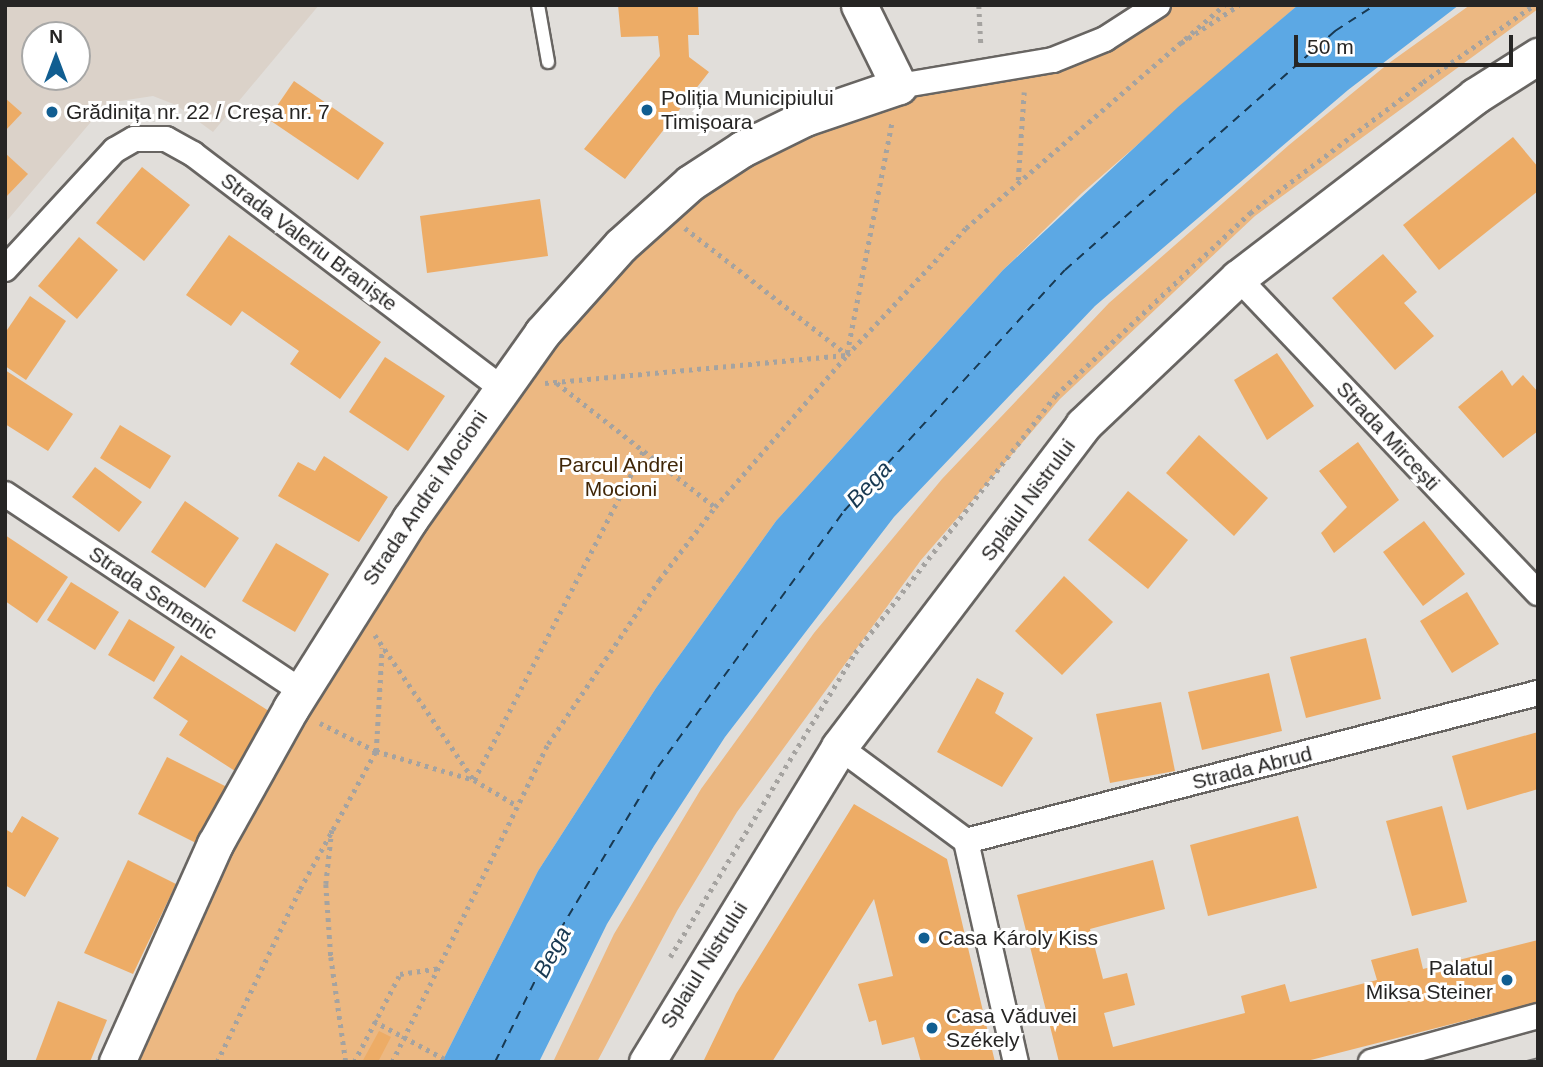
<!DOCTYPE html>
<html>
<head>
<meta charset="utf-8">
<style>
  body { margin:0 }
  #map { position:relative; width:1543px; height:1067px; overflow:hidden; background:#e1deda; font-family:Helvetica,sans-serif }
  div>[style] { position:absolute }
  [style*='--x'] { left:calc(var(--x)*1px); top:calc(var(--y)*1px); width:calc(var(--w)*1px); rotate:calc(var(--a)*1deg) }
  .built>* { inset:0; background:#dbd2c9 }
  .green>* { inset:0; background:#ecb882 }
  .water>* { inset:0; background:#5ca8e4 }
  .ferry>* { height:2px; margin-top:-1px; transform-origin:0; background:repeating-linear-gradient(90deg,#183952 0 9px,transparent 0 16px) }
  .building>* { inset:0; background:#edac66 }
  .path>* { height:4.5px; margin-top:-2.25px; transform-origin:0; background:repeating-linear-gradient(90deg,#a5a3a0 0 3.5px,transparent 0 8.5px) }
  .roads { filter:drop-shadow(2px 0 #686562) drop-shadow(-2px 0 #686562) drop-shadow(0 2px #686562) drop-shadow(0 -2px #686562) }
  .lane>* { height:12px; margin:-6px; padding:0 6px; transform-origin:6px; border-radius:6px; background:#fff }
  .street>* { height:24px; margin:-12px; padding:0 12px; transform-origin:12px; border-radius:12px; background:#fff }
  .secondary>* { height:35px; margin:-17.5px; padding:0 17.5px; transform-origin:17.5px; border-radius:17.5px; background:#fff }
  .tram>* { height:2px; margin:-1px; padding:0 1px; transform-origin:1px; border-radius:1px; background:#767472 }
  .dots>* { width:19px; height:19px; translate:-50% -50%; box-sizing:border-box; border:4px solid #fff; border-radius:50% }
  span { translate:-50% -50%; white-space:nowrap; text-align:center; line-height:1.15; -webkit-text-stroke:6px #fff; paint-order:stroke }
  .poi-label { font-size:21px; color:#262524 }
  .left { translate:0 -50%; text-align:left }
  .right { translate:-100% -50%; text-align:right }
  .street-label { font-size:21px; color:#262524 }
  .park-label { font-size:21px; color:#402607 }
  .water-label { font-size:23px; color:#183952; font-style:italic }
  .frame { position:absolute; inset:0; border:7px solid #262524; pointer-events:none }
  .north { position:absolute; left:21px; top:21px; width:70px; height:70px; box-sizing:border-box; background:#fff; border:2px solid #a8a8a7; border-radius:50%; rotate:0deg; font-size:19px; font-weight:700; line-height:28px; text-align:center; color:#262524 }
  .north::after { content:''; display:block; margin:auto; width:24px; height:32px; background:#115e91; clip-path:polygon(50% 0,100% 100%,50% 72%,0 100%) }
  .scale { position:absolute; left:1294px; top:35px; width:219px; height:32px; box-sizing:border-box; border:4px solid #262524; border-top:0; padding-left:9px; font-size:21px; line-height:24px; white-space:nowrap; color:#262524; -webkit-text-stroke:5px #fff; paint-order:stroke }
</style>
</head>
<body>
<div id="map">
  <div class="built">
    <div style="clip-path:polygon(evenodd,5px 5px,319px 5px,213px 132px,176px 105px,153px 96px,107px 103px,5px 223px,5px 5px,35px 35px,77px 35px,77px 77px,35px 77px,35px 35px)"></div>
  </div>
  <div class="green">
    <div style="clip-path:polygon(1158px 5px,1298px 5px,1082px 193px,1003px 270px,776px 521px,656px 688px,538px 871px,442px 1062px,117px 1062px,262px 757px,621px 245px,805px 118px,1025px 66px)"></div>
    <div style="clip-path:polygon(1470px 5px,1538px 5px,1538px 9px,1255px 216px,1060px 399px,921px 560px,737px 812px,677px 911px,597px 1062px,553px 1062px,614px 934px,701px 789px,814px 633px,942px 479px,1109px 303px,1289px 145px,1389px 63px)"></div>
  </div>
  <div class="water">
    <div style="clip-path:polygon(1298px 5px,1459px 5px,1348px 90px,1095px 306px,894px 517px,725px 737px,654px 846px,607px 924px,539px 1062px,442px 1062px,538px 871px,656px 688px,776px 521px,1003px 270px,1178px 107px)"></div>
  </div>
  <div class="ferry">
    <div style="--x:495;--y:1062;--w:147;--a:-63.8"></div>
    <div style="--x:560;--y:930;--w:190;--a:-59"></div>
    <div style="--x:658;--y:767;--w:316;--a:-54"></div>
    <div style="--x:844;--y:511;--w:327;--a:-47.5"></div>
    <div style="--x:1065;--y:270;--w:361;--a:-41.5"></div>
    <div style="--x:1335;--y:31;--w:48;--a:-33"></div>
  </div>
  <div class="building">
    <div style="clip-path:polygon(618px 5px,698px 5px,699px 35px,688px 35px,689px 57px,709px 72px,625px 179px,584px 149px,660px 56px,658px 36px,621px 37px)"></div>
    <div style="clip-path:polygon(294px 81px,384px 143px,358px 180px,268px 119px)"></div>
    <div style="clip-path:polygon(5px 98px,22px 113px,5px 131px)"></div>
    <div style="clip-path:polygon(1513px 137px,1538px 167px,1538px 191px,1439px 270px,1403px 225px)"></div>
    <div style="clip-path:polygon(5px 153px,28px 174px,5px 198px)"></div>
    <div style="clip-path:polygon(142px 167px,190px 205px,144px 261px,96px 223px)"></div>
    <div style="clip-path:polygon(540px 199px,548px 256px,427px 273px,420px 216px)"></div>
    <div style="clip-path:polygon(229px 235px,381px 342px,340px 399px,290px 364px,299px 351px,242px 311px,231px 326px,186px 295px)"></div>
    <div style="clip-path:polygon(79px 237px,118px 270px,77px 319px,38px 286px)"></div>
    <div style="clip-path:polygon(1383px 254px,1417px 292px,1404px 303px,1434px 336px,1395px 370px,1332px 298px)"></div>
    <div style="clip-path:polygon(30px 296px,66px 321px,26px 380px,5px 366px,5px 333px)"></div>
    <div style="clip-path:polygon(1277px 353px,1314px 406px,1267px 440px,1234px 380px)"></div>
    <div style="clip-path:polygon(385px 357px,445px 396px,408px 451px,349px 412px)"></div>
    <div style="clip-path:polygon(5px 370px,73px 414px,48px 451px,5px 424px)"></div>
    <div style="clip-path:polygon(1502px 370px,1512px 386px,1523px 375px,1538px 392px,1538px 431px,1503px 458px,1458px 407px)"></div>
    <div style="clip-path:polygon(120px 425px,171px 456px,150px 489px,100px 458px)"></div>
    <div style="clip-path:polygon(1199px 435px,1268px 498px,1234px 536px,1166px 473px)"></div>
    <div style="clip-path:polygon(1358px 442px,1399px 500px,1334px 553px,1321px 533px,1347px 507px,1319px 471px)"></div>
    <div style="clip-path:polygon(324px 456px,388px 497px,359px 542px,278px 496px,298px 462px,315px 471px)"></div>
    <div style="clip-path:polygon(95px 467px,142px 502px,119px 532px,72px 497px)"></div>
    <div style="clip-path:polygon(1128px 491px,1188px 540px,1148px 589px,1088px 540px)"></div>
    <div style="clip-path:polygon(185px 501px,239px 538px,205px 588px,151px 552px)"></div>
    <div style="clip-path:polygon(1424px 521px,1465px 574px,1423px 606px,1383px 552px)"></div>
    <div style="clip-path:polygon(5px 535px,68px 577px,37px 623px,5px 601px)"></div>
    <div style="clip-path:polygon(276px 543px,329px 574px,295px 632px,242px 601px)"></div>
    <div style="clip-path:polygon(1064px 576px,1113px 622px,1062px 675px,1015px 631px)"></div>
    <div style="clip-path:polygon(71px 582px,119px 612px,95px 650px,47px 620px)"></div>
    <div style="clip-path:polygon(1467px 592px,1499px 644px,1452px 673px,1420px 621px)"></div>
    <div style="clip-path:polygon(129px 619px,175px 647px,154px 682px,108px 655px)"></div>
    <div style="clip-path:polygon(1366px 638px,1381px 699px,1306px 718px,1290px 657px)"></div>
    <div style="clip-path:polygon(181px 655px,272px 713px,235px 771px,179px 735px,188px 721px,153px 698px)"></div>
    <div style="clip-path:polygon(1269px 673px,1282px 731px,1202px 750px,1188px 692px)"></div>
    <div style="clip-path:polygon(977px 678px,1004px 693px,995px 713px,1033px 738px,1002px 787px,937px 752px)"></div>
    <div style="clip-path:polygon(1161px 702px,1175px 771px,1110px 783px,1096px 714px)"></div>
    <div style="clip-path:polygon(1538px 732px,1538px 789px,1467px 810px,1452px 756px)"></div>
    <div style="clip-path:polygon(167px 757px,227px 787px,198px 844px,138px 814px)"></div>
    <div style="clip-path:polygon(854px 804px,947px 859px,995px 1062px,921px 1062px,914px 1037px,882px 1045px,876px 1020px,869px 1022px,858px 984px,893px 976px,874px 899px,772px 1062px,703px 1062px,736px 994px)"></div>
    <div style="clip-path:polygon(1442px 806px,1467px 902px,1412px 916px,1386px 821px)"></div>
    <div style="clip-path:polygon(22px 816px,59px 838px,25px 897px,5px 885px,5px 829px,12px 833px)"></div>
    <div style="clip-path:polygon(1298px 816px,1317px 888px,1208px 916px,1190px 845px)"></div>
    <div style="clip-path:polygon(128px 860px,176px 884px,133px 974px,84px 953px)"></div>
    <div style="clip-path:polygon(1153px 860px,1165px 909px,1090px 929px,1103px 979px,1127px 973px,1135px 1005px,1104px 1013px,1113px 1047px,1245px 1013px,1241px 996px,1285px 984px,1290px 1002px,1377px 980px,1371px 960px,1418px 948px,1423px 969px,1538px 940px,1538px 1002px,1303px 1062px,1059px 1062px,1017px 895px)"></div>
    <div style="clip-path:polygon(58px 1001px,107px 1020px,90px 1062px,35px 1062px)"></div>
    <div style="clip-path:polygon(379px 1031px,391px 1037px,378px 1062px,362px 1062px)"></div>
  </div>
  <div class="path">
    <div style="--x:979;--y:5;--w:40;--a:87.1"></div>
    <div style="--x:1181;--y:43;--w:69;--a:-33.2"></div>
    <div style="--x:1018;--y:180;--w:88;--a:-86.1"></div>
    <div style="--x:685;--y:228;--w:204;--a:38"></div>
    <div style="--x:847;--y:353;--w:236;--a:-79"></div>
    <div style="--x:545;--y:383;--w:302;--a:-5.3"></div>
    <div style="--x:557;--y:383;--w:201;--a:38.1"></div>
    <div style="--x:375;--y:635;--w:176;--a:55.7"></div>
    <div style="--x:474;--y:780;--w:49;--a:30.8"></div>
    <div style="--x:320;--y:723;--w:63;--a:26.6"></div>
    <div style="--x:376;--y:751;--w:102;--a:16.5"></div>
    <div style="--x:474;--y:780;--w:370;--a:-62.8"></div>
    <div style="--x:332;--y:830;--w:54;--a:96.3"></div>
    <div style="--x:326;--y:884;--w:73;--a:86.1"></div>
    <div style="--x:331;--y:957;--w:106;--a:81.9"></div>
    <div style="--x:670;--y:957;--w:356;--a:-58.7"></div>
    <div style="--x:855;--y:653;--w:327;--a:-52.1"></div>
    <div style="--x:1056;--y:395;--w:266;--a:-43.2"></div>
    <div style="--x:1250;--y:213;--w:217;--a:-37.1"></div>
    <div style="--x:1423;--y:82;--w:135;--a:-34.7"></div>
    <div style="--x:374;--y:1021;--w:86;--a:28.3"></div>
    <div style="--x:217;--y:1062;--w:192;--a:-64.4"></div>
    <div style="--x:300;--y:889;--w:158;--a:-61.2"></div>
    <div style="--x:376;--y:751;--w:103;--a:-86.7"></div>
    <div style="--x:354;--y:1062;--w:99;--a:-62.4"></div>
    <div style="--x:400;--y:974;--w:41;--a:-8.3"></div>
    <div style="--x:392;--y:1062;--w:354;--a:-63.9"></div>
    <div style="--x:548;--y:744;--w:198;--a:-55.9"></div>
    <div style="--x:659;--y:580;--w:92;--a:-52.5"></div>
    <div style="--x:715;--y:507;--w:201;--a:-49"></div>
    <div style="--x:847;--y:355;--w:174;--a:-46.9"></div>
    <div style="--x:966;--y:228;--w:341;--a:-40.8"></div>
  </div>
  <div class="roads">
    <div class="lane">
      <div style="--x:538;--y:5;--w:58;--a:80"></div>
    </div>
    <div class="street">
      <div style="--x:899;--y:86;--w:156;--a:-9.6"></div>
      <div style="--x:1053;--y:60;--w:56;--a:-22"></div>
      <div style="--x:1105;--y:39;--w:63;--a:-32.7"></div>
      <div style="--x:5;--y:269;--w:162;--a:-47.3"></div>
      <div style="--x:115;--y:150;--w:22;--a:-30"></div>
      <div style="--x:134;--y:139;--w:32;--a:0"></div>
      <div style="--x:166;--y:139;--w:31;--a:29"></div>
      <div style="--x:193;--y:154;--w:385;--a:37.2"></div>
      <div style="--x:1238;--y:278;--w:435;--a:46.4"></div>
      <div style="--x:5;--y:494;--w:356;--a:33.6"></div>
      <div style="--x:839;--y:747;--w:158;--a:36.5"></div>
      <div style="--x:966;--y:841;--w:227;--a:77.3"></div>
      <div style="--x:966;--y:841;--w:591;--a:-14.51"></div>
      <div style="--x:1371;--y:1062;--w:173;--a:-15.4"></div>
    </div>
    <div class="secondary">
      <div style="--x:117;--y:1062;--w:239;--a:-65.8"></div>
      <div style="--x:215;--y:844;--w:156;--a:-60.8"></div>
      <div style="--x:291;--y:708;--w:223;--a:-57.8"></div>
      <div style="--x:410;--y:519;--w:228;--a:-54.6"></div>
      <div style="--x:542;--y:333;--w:118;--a:-48.1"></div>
      <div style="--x:621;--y:245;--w:93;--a:-41.9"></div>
      <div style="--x:690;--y:183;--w:62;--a:-33.2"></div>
      <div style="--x:742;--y:149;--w:70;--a:-26.2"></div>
      <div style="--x:805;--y:118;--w:99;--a:-18.8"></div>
      <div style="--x:899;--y:86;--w:90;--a:-116.3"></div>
      <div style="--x:647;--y:1062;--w:369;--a:-58.6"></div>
      <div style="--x:839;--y:747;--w:404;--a:-52.8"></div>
      <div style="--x:1083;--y:425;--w:214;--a:-43.5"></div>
      <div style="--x:1238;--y:278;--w:299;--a:-37.5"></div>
      <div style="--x:1475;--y:96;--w:75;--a:-32.4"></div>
    </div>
  </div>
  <div class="tram">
    <div style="--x:1523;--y:1062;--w:16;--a:-15"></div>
  </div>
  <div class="dots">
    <div style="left:647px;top:110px;background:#115e91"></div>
    <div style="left:52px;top:112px;background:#115e91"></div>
    <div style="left:924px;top:938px;background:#115e91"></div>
    <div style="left:1507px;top:980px;background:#115e91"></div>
    <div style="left:932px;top:1028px;background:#115e91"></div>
  </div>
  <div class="poi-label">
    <span class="left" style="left:661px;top:110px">Poliția Municipiului<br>Timișoara</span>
    <span class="left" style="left:66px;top:112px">Grădinița nr. 22 / Creșa nr. 7</span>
    <span class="left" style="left:938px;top:938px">Casa Károly Kiss</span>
    <span class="right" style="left:1493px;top:980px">Palatul<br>Miksa Steiner</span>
    <span class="left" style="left:946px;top:1028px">Casa Văduvei<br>Székely</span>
  </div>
  <div class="street-label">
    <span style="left:309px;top:242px;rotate:37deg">Strada Valeriu Braniște</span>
    <span style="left:1388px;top:436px;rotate:47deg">Strada Mircești</span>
    <span style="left:425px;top:498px;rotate:-56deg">Strada Andrei Mocioni</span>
    <span style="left:1028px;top:500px;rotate:-54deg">Splaiul Nistrului</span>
    <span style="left:153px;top:593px;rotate:34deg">Strada Semenic</span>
    <span style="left:1252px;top:768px;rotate:-14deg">Strada Abrud</span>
    <span style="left:704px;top:965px;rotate:-58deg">Splaiul Nistrului</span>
  </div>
  <div class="park-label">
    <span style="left:621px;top:477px">Parcul Andrei<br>Mocioni</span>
  </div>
  <div class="water-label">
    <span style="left:869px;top:484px;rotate:-47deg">Bega</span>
    <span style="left:552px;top:952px;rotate:-62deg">Bega</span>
  </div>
  <div class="frame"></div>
  <div class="north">N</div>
  <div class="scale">50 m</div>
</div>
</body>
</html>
